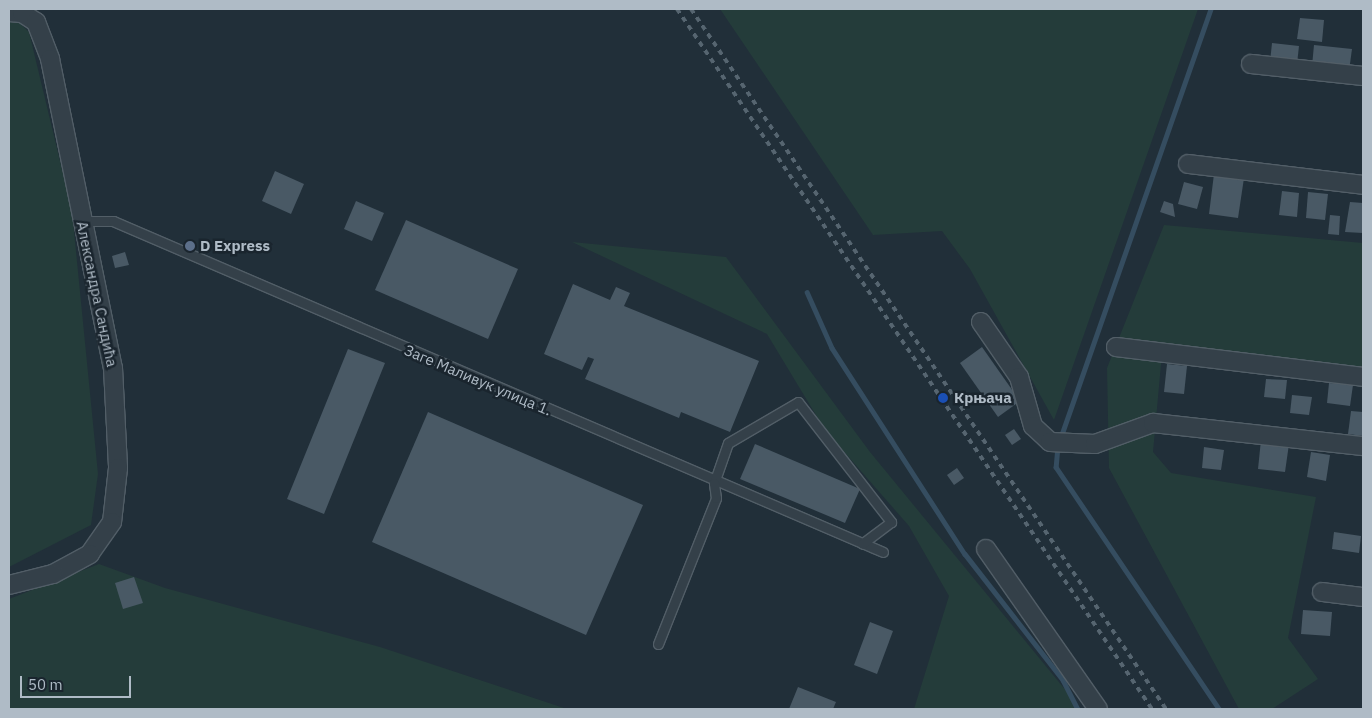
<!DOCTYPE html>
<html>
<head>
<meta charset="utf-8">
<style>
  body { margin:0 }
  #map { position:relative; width:1372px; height:718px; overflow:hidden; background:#212f39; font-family:"IBM Plex Sans",sans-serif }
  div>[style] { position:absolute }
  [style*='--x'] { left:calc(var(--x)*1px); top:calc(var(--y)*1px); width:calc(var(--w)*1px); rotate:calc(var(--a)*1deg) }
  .green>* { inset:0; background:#243c3a }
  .stream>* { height:4.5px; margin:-2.25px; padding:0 2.25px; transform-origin:2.25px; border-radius:2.25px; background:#354d60 }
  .building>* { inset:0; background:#495965 }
  .roads { filter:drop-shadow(1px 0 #525e67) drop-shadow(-1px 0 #525e67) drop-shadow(0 1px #525e67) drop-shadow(0 -1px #525e67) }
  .lane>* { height:9px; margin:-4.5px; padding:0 4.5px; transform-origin:4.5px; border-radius:4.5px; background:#344049 }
  .street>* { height:18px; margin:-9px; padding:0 9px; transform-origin:9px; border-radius:9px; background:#344049 }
  .rail>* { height:4px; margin-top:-2px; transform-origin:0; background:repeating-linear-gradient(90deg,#566570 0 5px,transparent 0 10px) }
  .dots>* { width:14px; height:14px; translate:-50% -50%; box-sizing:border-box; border:2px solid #1a252e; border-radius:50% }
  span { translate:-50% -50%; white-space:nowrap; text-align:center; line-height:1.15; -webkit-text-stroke:5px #1a252e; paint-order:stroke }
  .poi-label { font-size:15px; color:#afbbc6; font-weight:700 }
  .left { translate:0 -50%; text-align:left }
  .street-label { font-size:15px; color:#afbbc6 }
  .frame { position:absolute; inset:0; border:10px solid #afbbc6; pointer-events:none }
  .scale { position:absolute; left:20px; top:676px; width:111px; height:22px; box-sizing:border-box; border:2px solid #afbbc6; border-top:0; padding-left:6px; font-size:15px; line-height:18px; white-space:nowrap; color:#afbbc6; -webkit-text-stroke:4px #1a252e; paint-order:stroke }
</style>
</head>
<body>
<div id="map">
  <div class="green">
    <div style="clip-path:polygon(720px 9px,1198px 9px,1054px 420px,970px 269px,942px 231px,873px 235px)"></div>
    <div style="clip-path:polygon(15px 19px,29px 32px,72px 211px,98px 474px,91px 525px,9px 567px,9px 21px)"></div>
    <div style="clip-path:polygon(1164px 225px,1363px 243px,1363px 377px,1162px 353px,1153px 452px,1171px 473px,1316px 497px,1288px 638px,1318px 679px,1272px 709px,1239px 709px,1109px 468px,1107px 368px)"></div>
    <div style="clip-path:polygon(572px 242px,726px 257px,870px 452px,1081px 709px,914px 709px,949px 596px,909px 526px,825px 430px,767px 334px)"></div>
    <div style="clip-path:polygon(99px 564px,165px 588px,380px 647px,567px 709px,9px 709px,9px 599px)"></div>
  </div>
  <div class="stream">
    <div style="--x:807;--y:292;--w:61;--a:65.9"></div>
    <div style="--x:832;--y:348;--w:245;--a:57.2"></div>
    <div style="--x:965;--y:554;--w:160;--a:52.1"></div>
    <div style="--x:1063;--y:680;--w:33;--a:63"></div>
    <div style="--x:1060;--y:439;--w:456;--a:-70.7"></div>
    <div style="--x:1058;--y:446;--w:21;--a:95"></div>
    <div style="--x:1056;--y:467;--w:292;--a:56"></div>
  </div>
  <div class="building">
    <div style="clip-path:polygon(1300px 18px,1324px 20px,1322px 42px,1297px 39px)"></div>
    <div style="clip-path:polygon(1272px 43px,1299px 46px,1297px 64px,1270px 62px)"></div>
    <div style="clip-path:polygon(1314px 45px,1352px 49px,1349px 71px,1312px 66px)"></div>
    <div style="clip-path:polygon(275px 171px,304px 184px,291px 214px,262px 201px)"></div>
    <div style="clip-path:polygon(1214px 174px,1244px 178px,1238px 218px,1209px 214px)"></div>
    <div style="clip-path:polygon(1184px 182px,1203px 187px,1197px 209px,1178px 204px)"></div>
    <div style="clip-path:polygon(1282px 191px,1299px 193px,1297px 217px,1279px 215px)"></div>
    <div style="clip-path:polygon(1308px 192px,1328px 194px,1325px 220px,1306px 218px)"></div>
    <div style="clip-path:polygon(356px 201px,384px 213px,372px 241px,344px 229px)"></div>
    <div style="clip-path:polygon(1164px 201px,1173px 204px,1175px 217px,1160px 212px)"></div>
    <div style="clip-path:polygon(1350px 202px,1363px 203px,1363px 233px,1345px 232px)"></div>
    <div style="clip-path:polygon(1330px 215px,1340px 216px,1339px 235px,1328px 234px)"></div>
    <div style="clip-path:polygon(406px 220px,518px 269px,488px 339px,375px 290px)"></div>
    <div style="clip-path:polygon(125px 252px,129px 265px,115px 268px,112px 256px)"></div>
    <div style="clip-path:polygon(573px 284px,610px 300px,616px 287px,630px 293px,624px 306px,759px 361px,730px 432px,681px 412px,679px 418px,585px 379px,594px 359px,588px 357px,582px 370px,544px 354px)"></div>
    <div style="clip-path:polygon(982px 347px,1020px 401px,998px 417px,960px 363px)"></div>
    <div style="clip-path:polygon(348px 349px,385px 363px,324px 514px,287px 499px)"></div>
    <div style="clip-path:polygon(1167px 364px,1187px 366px,1184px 394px,1164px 392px)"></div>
    <div style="clip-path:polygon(1266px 379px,1287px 380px,1285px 399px,1264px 397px)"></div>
    <div style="clip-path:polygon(1329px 383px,1353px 385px,1350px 406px,1327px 403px)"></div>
    <div style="clip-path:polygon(1292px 395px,1312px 397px,1309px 415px,1290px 413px)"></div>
    <div style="clip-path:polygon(1351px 411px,1363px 412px,1363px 436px,1348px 434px)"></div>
    <div style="clip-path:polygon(428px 412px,643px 505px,586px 635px,372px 542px)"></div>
    <div style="clip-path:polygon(1014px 429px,1021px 439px,1012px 445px,1005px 435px)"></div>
    <div style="clip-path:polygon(1261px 440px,1289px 444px,1285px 472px,1258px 469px)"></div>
    <div style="clip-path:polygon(755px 444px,860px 489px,845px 523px,740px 479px)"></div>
    <div style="clip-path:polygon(1204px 447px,1224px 450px,1221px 470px,1202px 468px)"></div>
    <div style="clip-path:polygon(1311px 452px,1330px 455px,1326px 481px,1307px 477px)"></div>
    <div style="clip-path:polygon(957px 468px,964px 478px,954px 485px,947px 475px)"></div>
    <div style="clip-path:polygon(1334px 532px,1361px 536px,1359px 553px,1332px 549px)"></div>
    <div style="clip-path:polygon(134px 577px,143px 603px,123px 609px,115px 583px)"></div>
    <div style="clip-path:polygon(1303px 610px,1332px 612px,1330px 636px,1301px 634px)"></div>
    <div style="clip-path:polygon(870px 622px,893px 631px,877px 674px,854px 665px)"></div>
    <div style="clip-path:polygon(798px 687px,836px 702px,833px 709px,789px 709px)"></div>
  </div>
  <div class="roads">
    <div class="lane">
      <div style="--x:81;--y:221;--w:32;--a:0"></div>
      <div style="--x:113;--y:221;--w:838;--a:23.26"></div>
      <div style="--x:714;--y:483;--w:42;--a:-70.7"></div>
      <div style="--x:728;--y:443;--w:81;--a:-30.4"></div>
      <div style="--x:798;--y:402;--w:152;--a:52.2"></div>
      <div style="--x:891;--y:522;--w:36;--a:143"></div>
      <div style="--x:658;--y:644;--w:157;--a:-68.3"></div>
      <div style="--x:716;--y:498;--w:15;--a:-98"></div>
    </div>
    <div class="street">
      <div style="--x:9;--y:12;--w:13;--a:4"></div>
      <div style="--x:22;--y:13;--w:17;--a:33"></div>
      <div style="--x:36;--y:22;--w:40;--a:69"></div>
      <div style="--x:50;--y:59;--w:315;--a:78.5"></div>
      <div style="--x:113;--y:368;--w:100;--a:87.1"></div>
      <div style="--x:118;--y:468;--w:54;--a:96.3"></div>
      <div style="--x:112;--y:522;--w:39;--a:125"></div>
      <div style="--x:90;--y:554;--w:42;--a:151.6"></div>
      <div style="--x:53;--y:574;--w:45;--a:166"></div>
      <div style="--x:1251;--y:64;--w:113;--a:6.1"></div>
      <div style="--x:1188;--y:164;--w:176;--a:6.8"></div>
      <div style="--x:981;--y:322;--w:67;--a:55.4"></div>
      <div style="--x:1019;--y:377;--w:51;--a:74.1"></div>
      <div style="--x:1033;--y:426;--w:23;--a:43"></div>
      <div style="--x:1050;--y:442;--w:45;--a:2.5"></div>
      <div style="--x:1095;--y:444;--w:62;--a:-19.9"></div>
      <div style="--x:1153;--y:423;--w:211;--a:6.3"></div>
      <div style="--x:1116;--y:347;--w:249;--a:6.9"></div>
      <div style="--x:986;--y:549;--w:195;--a:55"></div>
      <div style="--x:1322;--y:592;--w:41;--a:7"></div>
    </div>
  </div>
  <div class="rail">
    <div style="--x:677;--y:9;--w:846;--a:55.84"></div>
    <div style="--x:691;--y:9;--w:846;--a:55.84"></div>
  </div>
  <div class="dots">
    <div style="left:190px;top:246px;background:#5c6f8a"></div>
    <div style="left:943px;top:398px;background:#1a4fb4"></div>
  </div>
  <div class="poi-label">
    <span class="left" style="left:200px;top:246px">D Express</span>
    <span class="left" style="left:954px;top:398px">Крњача</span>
  </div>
  <div class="street-label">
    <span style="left:97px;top:294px;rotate:78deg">Александра Сандића</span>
    <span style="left:478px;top:380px;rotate:23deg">Заге Маливук улица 1.</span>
  </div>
  <div class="frame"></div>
  <div class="scale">50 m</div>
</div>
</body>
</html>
